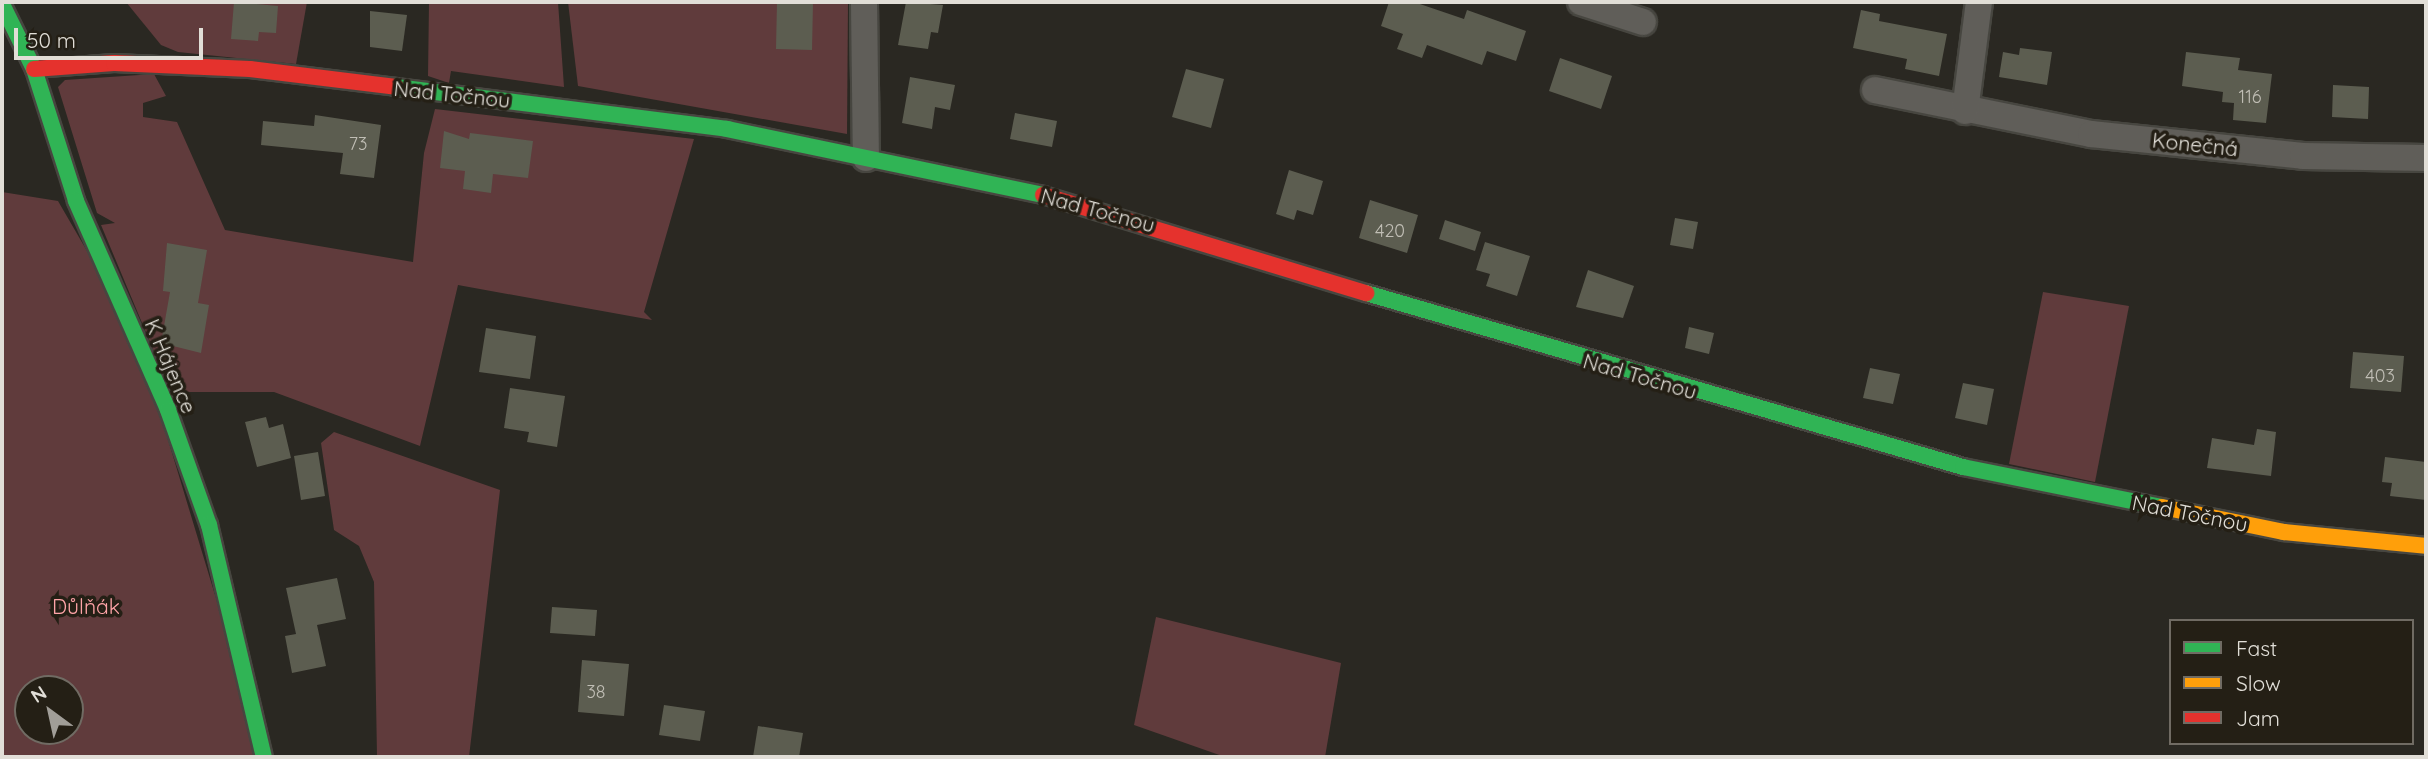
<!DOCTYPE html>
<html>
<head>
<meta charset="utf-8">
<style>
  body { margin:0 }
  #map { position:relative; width:2428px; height:759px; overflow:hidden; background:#2a2822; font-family:Quicksand,sans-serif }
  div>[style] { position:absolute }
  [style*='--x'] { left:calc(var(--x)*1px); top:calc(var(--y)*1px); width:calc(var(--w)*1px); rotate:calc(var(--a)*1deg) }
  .green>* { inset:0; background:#603b3c }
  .building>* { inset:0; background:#5c5d50 }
  .roads { filter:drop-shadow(2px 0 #474640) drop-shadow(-2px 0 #474640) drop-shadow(0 2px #474640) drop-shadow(0 -2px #474640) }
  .street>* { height:26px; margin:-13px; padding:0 13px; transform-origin:13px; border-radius:13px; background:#605e59 }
  .fast>* { height:16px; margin:-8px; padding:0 8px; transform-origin:8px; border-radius:8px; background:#30b455 }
  .slow>* { height:16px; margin:-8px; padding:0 8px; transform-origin:8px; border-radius:8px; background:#ff9f0a }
  .jam>* { height:16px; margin:-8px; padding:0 8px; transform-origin:8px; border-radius:8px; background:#e5322d }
  span { translate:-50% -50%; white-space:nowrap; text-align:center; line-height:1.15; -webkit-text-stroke:7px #241f15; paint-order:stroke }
  .number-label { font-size:18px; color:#c0beb5 }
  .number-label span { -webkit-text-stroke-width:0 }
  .street-label { font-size:21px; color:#e1ded7 }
  .park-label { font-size:21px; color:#ffa4a8 }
  .frame { position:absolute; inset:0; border:4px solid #e1ded7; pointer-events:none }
  .legend { position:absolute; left:2169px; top:619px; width:245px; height:126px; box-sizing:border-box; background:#241f15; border:2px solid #706b63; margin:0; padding:9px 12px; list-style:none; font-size:21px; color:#e1ded7 }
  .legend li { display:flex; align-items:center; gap:14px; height:35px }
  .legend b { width:35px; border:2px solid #706b63 }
  .north { position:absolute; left:14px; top:675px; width:70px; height:70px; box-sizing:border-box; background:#241f15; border:2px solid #706b63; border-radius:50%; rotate:327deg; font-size:19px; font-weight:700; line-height:28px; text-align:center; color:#e1ded7 }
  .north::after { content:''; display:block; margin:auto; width:24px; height:32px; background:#a19e98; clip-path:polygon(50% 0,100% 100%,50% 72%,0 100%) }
  .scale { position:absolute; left:14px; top:28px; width:189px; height:32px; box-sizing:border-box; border:4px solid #e1ded7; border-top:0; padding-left:9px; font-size:21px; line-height:24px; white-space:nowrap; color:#e1ded7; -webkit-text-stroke:5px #241f15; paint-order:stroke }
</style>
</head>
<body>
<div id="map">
  <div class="green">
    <div style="clip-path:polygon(126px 2px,307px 2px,296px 64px,178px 52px,161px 45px)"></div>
    <div style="clip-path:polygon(429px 2px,558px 2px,564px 87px,451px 71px,449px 83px,428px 76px)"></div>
    <div style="clip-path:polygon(568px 2px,848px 2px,847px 134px,578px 86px)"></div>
    <div style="clip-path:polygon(154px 74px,166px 96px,143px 103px,143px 117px,177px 122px,225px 230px,413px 262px,424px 153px,435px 109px,694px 139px,644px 312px,652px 320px,458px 285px,420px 446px,274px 392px,171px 392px,101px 225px,115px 223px,97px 213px,58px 87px,65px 80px)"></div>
    <div style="clip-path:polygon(evenodd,2px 192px,58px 201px,137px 337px,264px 757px,2px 757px,2px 192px,28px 689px,70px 689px,70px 731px,28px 731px,28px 689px)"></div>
    <div style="clip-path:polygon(2043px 292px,2129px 306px,2095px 482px,2009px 464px)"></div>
    <div style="clip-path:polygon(334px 432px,500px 490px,469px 757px,377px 757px,374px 582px,359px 546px,334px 530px,321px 443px)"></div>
    <div style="clip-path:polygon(1156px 617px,1341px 663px,1325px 757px,1225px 757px,1134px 725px)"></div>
  </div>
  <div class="building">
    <div style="clip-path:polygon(234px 2px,278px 6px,276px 33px,259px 32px,258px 41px,231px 39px)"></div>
    <div style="clip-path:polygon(777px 2px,813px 2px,812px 50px,776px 49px)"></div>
    <div style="clip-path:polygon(906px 2px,943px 5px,938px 33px,931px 32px,928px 49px,898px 45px)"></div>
    <div style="clip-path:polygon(1389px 2px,1414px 2px,1464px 19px,1467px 10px,1526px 31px,1516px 61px,1487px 51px,1482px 65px,1427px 45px,1422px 58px,1397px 49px,1403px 34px,1381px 26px)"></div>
    <div style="clip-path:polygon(1861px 10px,1880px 14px,1879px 21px,1947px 34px,1939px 76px,1905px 69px,1907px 59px,1853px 48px)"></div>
    <div style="clip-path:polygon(370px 11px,407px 15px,402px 51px,370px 47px)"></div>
    <div style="clip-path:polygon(2020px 48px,2052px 52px,2047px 85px,1999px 77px,2003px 52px,2019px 55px)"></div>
    <div style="clip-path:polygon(2186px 52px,2240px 58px,2238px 70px,2272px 74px,2266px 123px,2233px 120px,2234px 103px,2222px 102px,2223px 92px,2182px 86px)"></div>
    <div style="clip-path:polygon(1560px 58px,1612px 76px,1601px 109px,1549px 91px)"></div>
    <div style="clip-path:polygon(1186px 69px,1224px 79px,1211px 128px,1172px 117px)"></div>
    <div style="clip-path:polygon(910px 77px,955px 85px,950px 110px,935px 107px,932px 129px,902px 123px)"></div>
    <div style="clip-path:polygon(2333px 85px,2369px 87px,2368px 119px,2332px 117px)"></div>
    <div style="clip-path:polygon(1015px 113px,1057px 121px,1052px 147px,1010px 139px)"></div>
    <div style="clip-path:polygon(315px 115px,381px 125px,374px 178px,340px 174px,343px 153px,261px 145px,263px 121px,314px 126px)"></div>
    <div style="clip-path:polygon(444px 131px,469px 139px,470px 133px,533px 141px,528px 178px,493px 174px,491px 193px,463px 189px,465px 171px,440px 168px)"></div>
    <div style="clip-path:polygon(1289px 170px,1323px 181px,1313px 215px,1297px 210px,1294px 220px,1276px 214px)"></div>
    <div style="clip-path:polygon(1370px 200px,1418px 215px,1407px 253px,1359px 238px)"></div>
    <div style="clip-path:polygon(1675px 218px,1698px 222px,1693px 249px,1670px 245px)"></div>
    <div style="clip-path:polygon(1445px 220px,1481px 232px,1475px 251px,1439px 239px)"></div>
    <div style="clip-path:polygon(1485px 242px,1530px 256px,1517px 296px,1486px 286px,1490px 274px,1476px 270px)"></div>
    <div style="clip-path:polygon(167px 243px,207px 250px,198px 303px,209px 305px,201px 353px,161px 343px,170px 292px,163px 291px)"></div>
    <div style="clip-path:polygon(1588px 270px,1634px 286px,1623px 318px,1576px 307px)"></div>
    <div style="clip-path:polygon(1689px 327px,1714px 333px,1709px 354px,1685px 348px)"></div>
    <div style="clip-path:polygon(486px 328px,536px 336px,530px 379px,479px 372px)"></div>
    <div style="clip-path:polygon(2353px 352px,2404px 356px,2401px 392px,2350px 388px)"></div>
    <div style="clip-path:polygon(1870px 368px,1900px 374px,1893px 404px,1863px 398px)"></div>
    <div style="clip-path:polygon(1963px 383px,1994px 389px,1987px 425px,1955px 418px)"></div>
    <div style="clip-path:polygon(510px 388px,565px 396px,557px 447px,527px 442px,529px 432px,504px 428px)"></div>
    <div style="clip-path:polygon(266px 417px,269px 428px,283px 424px,291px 458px,257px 467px,245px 422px)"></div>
    <div style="clip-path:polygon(2257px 429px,2276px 432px,2271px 476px,2207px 468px,2212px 438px,2254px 445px)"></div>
    <div style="clip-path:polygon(318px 452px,325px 496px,301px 500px,294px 456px)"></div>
    <div style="clip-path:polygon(2385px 457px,2426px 462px,2426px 500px,2390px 496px,2392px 483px,2382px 482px)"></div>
    <div style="clip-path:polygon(337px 578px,346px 619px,317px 625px,326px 666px,292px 673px,285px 636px,296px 634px,286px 588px)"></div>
    <div style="clip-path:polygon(552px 607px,597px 610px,595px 636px,550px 633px)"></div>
    <div style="clip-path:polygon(582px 660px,629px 664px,624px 716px,578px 712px)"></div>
    <div style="clip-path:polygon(664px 705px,705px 711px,700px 741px,659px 735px)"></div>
    <div style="clip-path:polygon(758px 726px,803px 733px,799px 757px,753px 757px)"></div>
  </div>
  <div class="roads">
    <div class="street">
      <div style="--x:864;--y:2;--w:156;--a:89.3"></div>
      <div style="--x:1581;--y:2;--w:65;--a:17.9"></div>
      <div style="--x:1875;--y:90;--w:220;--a:11.5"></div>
      <div style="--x:2091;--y:134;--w:213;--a:5.9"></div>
      <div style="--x:2303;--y:156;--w:123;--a:0.9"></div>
      <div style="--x:1965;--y:111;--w:110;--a:-82.7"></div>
    </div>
    <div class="fast">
      <div style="--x:2;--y:4;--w:72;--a:63.8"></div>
      <div style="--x:34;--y:69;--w:139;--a:72.3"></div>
      <div style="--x:76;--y:201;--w:228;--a:66.2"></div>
      <div style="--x:168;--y:410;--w:122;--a:70.4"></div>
      <div style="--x:209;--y:525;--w:238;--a:76.7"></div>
      <div style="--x:396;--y:87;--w:334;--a:7.2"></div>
      <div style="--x:727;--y:129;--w:323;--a:11.8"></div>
      <div style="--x:1366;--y:293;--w:622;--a:16.25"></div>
      <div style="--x:1963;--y:467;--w:203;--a:11.4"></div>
    </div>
    <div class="slow">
      <div style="--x:2162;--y:507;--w:125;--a:11.6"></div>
      <div style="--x:2284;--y:532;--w:143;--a:5.6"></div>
    </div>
    <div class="jam">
      <div style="--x:34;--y:69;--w:80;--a:-4.3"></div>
      <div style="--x:114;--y:63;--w:136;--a:2.5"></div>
      <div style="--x:250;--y:69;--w:147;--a:7"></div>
      <div style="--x:1043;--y:195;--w:338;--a:16.9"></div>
    </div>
  </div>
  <div class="number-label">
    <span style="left:2250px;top:97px">116</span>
    <span style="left:358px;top:144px">73</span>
    <span style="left:1390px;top:231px">420</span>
    <span style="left:2380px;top:376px">403</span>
    <span style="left:596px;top:692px">38</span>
  </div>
  <div class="street-label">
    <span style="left:452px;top:94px;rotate:6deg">Nad Točnou</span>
    <span style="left:2195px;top:144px;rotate:6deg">Konečná</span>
    <span style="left:1098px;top:210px;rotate:15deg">Nad Točnou</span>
    <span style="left:171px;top:366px;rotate:67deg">K Hájence</span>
    <span style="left:1640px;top:376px;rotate:16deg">Nad Točnou</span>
    <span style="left:2190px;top:513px;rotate:11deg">Nad Točnou</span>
  </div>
  <div class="park-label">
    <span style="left:86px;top:606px">Důlňák</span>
  </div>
  <div class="frame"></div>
  <ul class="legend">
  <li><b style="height:9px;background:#30b455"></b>Fast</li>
  <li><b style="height:9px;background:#ff9f0a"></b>Slow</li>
  <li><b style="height:9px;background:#e5322d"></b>Jam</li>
  </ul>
  <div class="north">N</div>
  <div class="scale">50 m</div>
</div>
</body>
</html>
